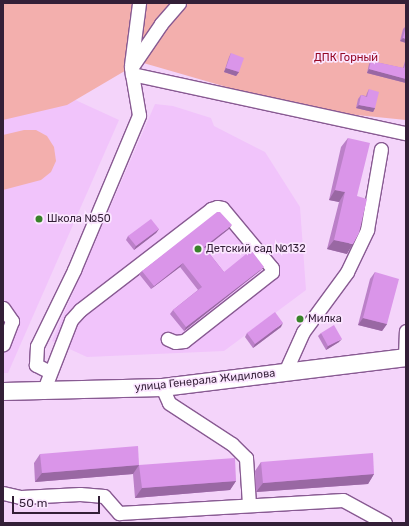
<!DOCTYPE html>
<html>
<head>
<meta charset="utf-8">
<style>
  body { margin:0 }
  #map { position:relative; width:409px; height:526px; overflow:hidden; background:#f4d4fa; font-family:Rubik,sans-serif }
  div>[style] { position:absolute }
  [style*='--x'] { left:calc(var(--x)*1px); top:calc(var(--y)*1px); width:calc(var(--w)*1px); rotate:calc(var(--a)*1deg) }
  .built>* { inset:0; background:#f1c4fb }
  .green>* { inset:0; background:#f3afad }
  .roads { filter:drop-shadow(1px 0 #885a92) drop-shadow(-1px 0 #885a92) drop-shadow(0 1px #885a92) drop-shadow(0 -1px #885a92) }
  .minor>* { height:13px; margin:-6.5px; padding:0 6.5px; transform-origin:6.5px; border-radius:6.5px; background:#fff }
  .major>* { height:17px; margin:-8.5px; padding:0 8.5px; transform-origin:8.5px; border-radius:8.5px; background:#fff }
  .wall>* { inset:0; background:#bb80c8 }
  .shaded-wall>* { inset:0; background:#9968a3 }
  .building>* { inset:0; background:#da95e9 }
  .dots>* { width:11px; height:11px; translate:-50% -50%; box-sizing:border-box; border:2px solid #fbe6ff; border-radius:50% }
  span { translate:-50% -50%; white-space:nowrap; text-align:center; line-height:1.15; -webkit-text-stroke:3.5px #fbe6ff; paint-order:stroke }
  .park-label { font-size:11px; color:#940724 }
  .poi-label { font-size:11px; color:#331f37 }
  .left { translate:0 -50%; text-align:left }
  .street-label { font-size:11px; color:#331f37 }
  .frame { position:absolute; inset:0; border:4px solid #331f37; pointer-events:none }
  .scale { position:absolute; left:12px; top:496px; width:88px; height:18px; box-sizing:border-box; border:2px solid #331f37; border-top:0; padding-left:5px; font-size:12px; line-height:14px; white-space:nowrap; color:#331f37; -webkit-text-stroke:3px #fbe6ff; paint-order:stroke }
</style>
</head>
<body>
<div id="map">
  <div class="built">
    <div style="clip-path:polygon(71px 98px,119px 120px,8px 373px,3px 373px,3px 117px)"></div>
    <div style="clip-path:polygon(155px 104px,173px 106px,211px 118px,214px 126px,265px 152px,300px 207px,306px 290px,224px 351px,87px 357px,52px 341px)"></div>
  </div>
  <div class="green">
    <div style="clip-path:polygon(3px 3px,406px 3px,406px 120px,337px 113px,289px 105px,140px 62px,67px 105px,3px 120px)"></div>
    <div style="clip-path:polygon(24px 130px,36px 130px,47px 136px,54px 147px,56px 161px,51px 172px,41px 180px,3px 190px,3px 135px)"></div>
  </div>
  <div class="roads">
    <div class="minor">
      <div style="--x:179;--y:3;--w:28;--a:131"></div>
      <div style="--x:161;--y:24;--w:53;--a:124.3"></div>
      <div style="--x:131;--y:68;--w:6;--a:81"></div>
      <div style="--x:132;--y:74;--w:280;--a:12.2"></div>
      <div style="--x:131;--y:65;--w:63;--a:-82.6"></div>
      <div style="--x:3;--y:308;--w:16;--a:55"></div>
      <div style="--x:12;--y:321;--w:25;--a:111"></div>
      <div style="--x:405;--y:357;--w:26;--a:-88"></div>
      <div style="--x:50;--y:372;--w:16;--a:-153"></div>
      <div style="--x:36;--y:365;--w:19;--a:-87"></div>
      <div style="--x:37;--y:346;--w:85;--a:-64"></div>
      <div style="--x:74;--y:270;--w:168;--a:-67.2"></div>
      <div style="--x:139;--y:115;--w:42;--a:-99.7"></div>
      <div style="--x:285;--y:372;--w:44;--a:-65.8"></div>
      <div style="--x:303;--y:332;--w:74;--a:-53.7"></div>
      <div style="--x:347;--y:272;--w:47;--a:-64.5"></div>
      <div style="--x:367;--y:230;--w:82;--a:-80.2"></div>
      <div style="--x:162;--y:387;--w:17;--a:66"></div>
      <div style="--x:169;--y:403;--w:75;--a:33.1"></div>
      <div style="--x:232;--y:444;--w:20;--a:45"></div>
      <div style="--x:246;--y:458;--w:47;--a:86.3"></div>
      <div style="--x:43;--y:392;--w:77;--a:-68.7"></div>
      <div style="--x:71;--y:320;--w:13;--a:-48"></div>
      <div style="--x:80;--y:310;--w:165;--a:-37.6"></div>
      <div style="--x:211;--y:209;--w:6;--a:-18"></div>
      <div style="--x:217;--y:207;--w:5;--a:11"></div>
      <div style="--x:222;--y:208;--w:78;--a:50.2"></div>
      <div style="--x:272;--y:268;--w:4;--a:90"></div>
      <div style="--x:272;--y:272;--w:112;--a:141.9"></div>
      <div style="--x:184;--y:341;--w:9;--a:174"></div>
      <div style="--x:175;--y:342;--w:8;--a:-157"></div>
      <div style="--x:3;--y:493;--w:18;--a:13"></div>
      <div style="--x:21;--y:497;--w:59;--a:-2.9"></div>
      <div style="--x:80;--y:494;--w:24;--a:5"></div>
      <div style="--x:104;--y:496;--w:23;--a:49"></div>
      <div style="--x:119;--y:513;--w:224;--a:-3.3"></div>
      <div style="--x:343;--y:500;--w:48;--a:28.7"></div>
    </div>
    <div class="major">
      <div style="--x:3;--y:391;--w:159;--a:-1.4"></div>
      <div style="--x:162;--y:387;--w:246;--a:-7"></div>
    </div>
  </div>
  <div class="wall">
    <div style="clip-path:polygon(406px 26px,406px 43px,400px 41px,403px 29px)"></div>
    <div style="clip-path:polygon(231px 53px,239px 72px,236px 76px,224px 72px,229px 57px)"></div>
    <div style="clip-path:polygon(406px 59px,406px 83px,367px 73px,369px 64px,371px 61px,403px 68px,405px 61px)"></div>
    <div style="clip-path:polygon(369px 89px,375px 108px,373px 112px,356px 108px,358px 99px,361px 95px,366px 96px,367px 93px)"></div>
    <div style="clip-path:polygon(348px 138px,357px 196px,347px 254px,327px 249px,339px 202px,329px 200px,341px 147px)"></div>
    <div style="clip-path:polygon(159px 229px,156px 233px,134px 250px,126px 240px,128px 236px)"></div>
    <div style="clip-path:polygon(229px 229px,205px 248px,224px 272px,261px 270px,184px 331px,170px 314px,173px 310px,198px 290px,180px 267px,151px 289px,139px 274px,142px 271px)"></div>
    <div style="clip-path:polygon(375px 272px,387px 324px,382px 331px,358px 325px,370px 279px)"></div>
    <div style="clip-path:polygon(281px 327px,253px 348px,245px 337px,247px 333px)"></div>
    <div style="clip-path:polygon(321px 333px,339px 342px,326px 350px,318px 336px)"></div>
    <div style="clip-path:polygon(40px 454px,139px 465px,236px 481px,230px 490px,135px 498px,133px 474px,35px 482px,34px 463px)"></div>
    <div style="clip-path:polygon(261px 462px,374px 474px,368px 484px,256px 492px,255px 471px)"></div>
  </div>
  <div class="shaded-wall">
    <div style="clip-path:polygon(403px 38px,406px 39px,406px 43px,400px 41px)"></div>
    <div style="clip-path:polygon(226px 68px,239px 72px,236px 76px,224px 72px)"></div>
    <div style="clip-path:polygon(369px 69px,406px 79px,406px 83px,367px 73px)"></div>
    <div style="clip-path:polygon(359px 105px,375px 108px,373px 112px,356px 108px)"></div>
    <div style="clip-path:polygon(335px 190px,345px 192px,339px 202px,329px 200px)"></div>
    <div style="clip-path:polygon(232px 225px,229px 229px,201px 251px,204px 247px)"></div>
    <div style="clip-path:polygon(159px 229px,156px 233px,134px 250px,136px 246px)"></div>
    <div style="clip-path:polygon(334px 240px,353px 244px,347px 254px,327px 249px)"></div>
    <div style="clip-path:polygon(183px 263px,180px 267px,151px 289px,154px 286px)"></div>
    <div style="clip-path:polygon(264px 267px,261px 270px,184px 331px,186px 327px)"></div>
    <div style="clip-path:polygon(363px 318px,387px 324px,382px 331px,358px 325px)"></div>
    <div style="clip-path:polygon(283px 323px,281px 327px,253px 348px,255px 344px)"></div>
    <div style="clip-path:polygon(342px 339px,339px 342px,326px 350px,328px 346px)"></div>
    <div style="clip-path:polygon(139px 465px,133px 474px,35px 482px,42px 473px)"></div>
    <div style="clip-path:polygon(374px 474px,368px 484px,256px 492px,263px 483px)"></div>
    <div style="clip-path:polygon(236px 481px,230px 490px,135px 498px,142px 488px)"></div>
  </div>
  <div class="building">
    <div style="clip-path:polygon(406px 26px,406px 39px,403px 38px)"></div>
    <div style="clip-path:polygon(231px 53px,244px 58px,239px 72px,226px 68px)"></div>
    <div style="clip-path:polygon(371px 61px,404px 68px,406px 62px,406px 79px,369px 69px)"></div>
    <div style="clip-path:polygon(369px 89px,379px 92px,375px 108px,359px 105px,361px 95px,367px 97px)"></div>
    <div style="clip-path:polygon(348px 138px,370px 143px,357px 196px,367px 199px,359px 233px,353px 244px,334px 240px,345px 192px,335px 190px)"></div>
    <div style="clip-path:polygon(217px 212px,220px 212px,232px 225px,204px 247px,224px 272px,251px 250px,264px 267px,186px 327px,173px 310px,202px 287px,183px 263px,154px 286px,142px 271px)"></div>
    <div style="clip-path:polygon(151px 219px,159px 229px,136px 246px,128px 236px)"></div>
    <div style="clip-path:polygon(375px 272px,399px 279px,387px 324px,363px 318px)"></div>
    <div style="clip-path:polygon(275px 312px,283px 323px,255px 344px,247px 333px)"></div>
    <div style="clip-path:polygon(334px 325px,342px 339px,328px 346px,321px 333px)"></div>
    <div style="clip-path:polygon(138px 446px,139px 465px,42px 473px,40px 454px)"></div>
    <div style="clip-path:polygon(373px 453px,374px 474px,263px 483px,261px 462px)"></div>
    <div style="clip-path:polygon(235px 458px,236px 481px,142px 488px,139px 465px)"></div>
  </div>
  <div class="dots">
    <div style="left:39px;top:219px;background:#388229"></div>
    <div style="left:198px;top:249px;background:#388229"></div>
    <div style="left:300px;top:319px;background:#388229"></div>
  </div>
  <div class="park-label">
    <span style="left:346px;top:58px">ДПК Горный</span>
  </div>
  <div class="poi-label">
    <span class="left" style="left:47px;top:219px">Школа №50</span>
    <span class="left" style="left:206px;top:249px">Детский сад №132</span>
    <span class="left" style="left:308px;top:319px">Милка</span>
  </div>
  <div class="street-label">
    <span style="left:205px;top:381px;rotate:-6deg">улица Генерала Жидилова</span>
  </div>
  <div class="frame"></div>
  <div class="scale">50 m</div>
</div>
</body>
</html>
